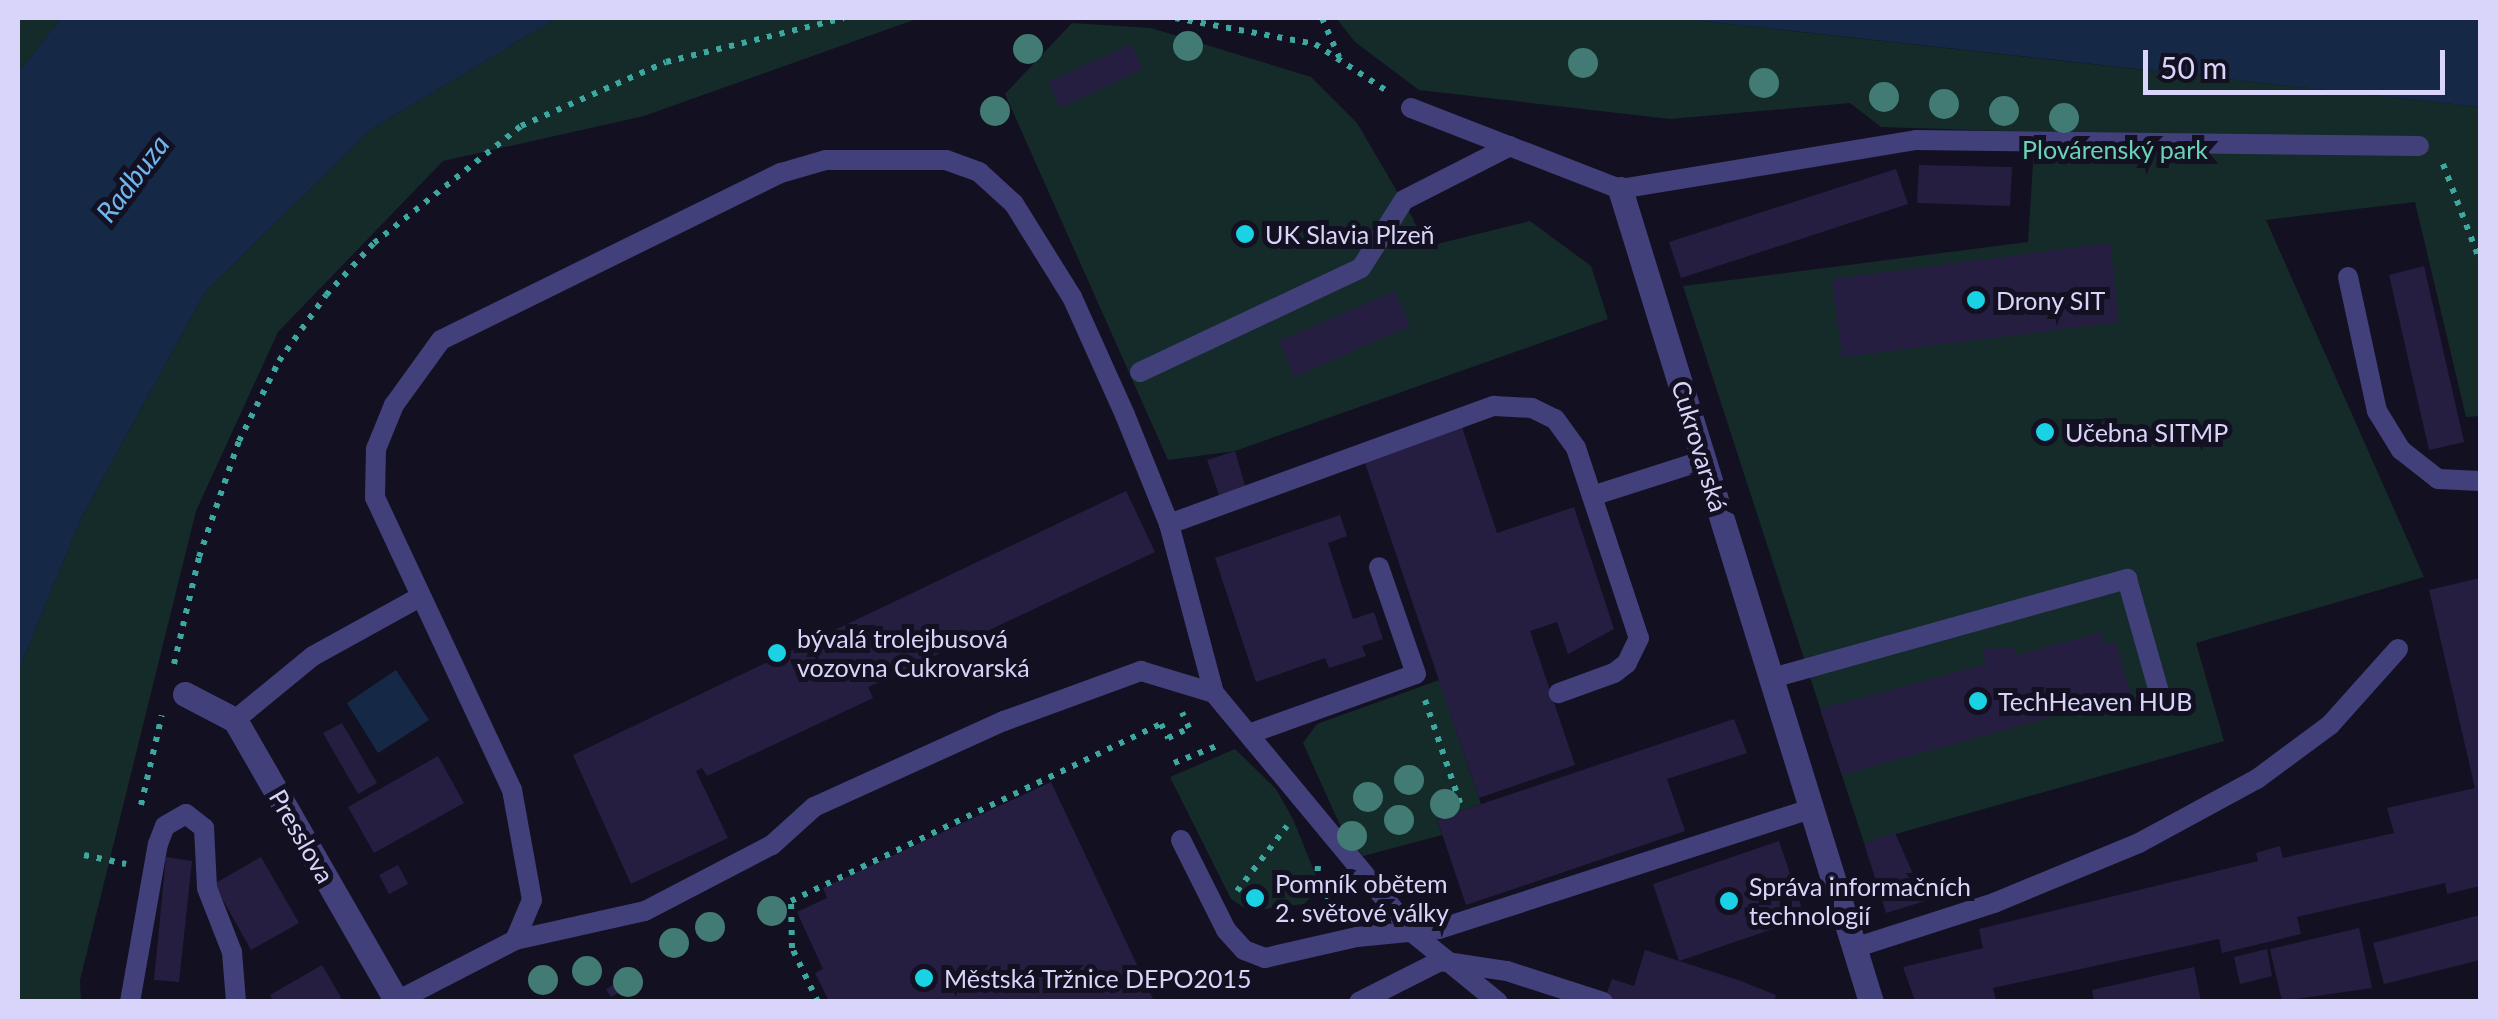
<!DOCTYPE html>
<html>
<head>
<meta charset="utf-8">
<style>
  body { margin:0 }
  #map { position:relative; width:2498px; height:1019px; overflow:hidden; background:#131022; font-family:Lato,sans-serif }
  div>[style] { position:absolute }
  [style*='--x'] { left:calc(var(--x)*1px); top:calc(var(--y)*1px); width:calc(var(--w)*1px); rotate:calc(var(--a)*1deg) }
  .green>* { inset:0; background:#142b2a }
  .water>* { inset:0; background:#152947 }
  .building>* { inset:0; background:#251e40 }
  .path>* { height:6px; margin-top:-3px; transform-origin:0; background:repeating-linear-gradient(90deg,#3ca8a0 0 5px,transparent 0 13px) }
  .lane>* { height:20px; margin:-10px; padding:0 10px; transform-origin:10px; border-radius:10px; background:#42407b }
  .street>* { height:25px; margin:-12.5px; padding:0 12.5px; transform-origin:12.5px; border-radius:12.5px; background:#42407b }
  .trees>* { width:30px; height:30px; margin:-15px; border-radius:50%; background:#427b73 }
  .dots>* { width:28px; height:28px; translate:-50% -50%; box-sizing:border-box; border:5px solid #131022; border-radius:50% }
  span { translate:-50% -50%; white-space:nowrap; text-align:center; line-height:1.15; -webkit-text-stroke:10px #131022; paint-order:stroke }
  .park-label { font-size:25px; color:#69d3b6 }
  .poi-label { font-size:25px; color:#d9d5fa }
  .left { translate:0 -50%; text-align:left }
  .street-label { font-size:25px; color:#d9d5fa }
  .water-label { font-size:28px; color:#6eb6ef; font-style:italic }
  .frame { position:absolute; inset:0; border:20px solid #d9d5fa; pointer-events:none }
  .scale { position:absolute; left:2143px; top:50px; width:302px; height:45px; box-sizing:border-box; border:5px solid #d9d5fa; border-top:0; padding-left:12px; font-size:30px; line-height:35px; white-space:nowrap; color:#d9d5fa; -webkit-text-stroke:8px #131022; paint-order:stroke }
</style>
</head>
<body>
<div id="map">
  <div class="green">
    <div style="clip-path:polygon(18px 18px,61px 18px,18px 73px)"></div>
    <div style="clip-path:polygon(557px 18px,919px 18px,644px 116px,443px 161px,278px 332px,196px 511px,80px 980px,81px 1001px,18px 1002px,18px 672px,81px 518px,205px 292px,370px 130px)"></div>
    <div style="clip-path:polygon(1336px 18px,1675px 18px,2480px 107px,2480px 416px,2466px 417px,2415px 202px,2266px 220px,2424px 577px,2196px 643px,2224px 741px,1864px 843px,1683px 286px,2028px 242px,2035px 132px,1881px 127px,1850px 103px,1670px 119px,1419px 90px,1355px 42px)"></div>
    <div style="clip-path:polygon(1072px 23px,1151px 28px,1311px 77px,1357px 123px,1429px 246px,1530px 221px,1591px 266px,1608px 319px,1235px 451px,1168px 460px,1005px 94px)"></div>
    <div style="clip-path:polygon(1439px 680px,1481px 804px,1437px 819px,1442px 835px,1363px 856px,1344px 834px,1303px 743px,1317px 724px)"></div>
    <div style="clip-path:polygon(1235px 749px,1276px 789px,1293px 819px,1316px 876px,1314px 894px,1304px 904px,1249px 911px,1231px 899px,1170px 777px)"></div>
  </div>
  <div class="water">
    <div style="clip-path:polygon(61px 18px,557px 18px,370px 130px,205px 292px,81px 518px,18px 672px,18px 73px)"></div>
    <div style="clip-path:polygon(1675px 18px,2480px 18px,2480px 107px,2039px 58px)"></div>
    <div style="clip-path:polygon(396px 670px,429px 720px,378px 753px,347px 703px)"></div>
  </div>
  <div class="building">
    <div style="clip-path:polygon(1131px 44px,1143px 69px,1060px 108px,1048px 82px)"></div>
    <div style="clip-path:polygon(1919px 165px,2012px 167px,2010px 206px,1917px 203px)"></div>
    <div style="clip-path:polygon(1896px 169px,1908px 204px,1681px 278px,1669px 242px)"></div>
    <div style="clip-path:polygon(2110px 243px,2119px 322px,1842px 357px,1832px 279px)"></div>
    <div style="clip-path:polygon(2424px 266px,2464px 442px,2429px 450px,2389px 275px)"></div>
    <div style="clip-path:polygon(1395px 291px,1410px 326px,1294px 377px,1279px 341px)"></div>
    <div style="clip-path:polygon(1462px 427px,1497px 533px,1574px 507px,1614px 629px,1568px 654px,1557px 622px,1530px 631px,1575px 765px,1479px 798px,1364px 460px)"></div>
    <div style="clip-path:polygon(1235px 451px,1246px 489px,1220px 498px,1207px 460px)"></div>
    <div style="clip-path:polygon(1126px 491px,1155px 552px,868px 687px,873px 698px,707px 776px,702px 768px,696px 771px,728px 838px,631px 884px,573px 755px)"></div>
    <div style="clip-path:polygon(1340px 515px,1347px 536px,1328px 543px,1353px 619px,1374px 612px,1383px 639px,1362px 646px,1366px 656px,1329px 668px,1325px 658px,1256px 682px,1215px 558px)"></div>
    <div style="clip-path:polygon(2480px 578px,2480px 886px,2447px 894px,2445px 883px,2297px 917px,2301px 934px,2222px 953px,2219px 939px,1993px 988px,1996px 1001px,1915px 1001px,1903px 967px,1983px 948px,1979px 929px,2258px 861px,2256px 853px,2280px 846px,2283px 858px,2394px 833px,2387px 808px,2475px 788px,2429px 590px)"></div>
    <div style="clip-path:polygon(2101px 632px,2104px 645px,2116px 642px,2130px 692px,2120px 698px,1842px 775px,1820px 709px,1986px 664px,1982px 649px,2014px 647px,2017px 655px)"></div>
    <div style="clip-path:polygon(1734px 719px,1747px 753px,1667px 779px,1685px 831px,1466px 905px,1437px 819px)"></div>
    <div style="clip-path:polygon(342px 723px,377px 783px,358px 794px,323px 733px)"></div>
    <div style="clip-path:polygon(438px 756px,464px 803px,374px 853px,348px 807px)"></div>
    <div style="clip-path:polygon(1051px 782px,1154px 1001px,829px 1001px,815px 973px,823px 969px,797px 912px,827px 898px,823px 888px)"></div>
    <div style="clip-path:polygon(1895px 833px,1925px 901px,1886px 913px,1864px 843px)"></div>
    <div style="clip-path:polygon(1779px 841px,1805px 918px,1679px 961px,1653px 884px)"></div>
    <div style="clip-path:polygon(166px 857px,192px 861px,179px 982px,154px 980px)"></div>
    <div style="clip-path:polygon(261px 857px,299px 923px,251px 950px,214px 884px)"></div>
    <div style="clip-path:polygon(398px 865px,408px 884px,389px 894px,379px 875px)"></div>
    <div style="clip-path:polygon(2480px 915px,2480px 960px,2384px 984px,2373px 943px)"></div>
    <div style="clip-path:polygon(2359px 928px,2372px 988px,2282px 1001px,2270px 949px)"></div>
    <div style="clip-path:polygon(2267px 949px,2272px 976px,2240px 984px,2234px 957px)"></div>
    <div style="clip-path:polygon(1645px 950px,1738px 980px,1776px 995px,1774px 1001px,1604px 1001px,1612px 979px,1634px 986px)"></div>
    <div style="clip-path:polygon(322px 965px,343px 1001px,274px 1001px,270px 995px)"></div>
    <div style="clip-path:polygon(2194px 967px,2201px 1001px,2094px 1001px,2092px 990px)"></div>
    <div style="clip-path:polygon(632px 974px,637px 983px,611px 997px,606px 989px)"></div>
  </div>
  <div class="path">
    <div style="--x:1175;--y:18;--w:142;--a:10.5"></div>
    <div style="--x:1315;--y:44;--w:86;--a:33.1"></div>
    <div style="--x:1322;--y:18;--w:43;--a:66.4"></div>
    <div style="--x:2443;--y:164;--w:104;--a:69.1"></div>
    <div style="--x:174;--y:664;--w:110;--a:-76.8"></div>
    <div style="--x:199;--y:557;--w:123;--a:-71"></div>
    <div style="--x:239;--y:441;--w:89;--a:-63.4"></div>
    <div style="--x:279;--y:361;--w:81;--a:-54.5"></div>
    <div style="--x:326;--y:295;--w:71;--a:-47.3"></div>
    <div style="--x:374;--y:243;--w:188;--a:-38.5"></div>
    <div style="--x:521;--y:126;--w:158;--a:-23.8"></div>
    <div style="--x:666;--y:62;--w:183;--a:-13.9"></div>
    <div style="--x:1425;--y:700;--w:109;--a:71.2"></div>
    <div style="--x:1174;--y:763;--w:48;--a:-21.8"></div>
    <div style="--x:141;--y:805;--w:92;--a:-76.9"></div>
    <div style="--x:84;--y:855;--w:43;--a:12.1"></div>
    <div style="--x:1318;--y:866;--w:23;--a:95"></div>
    <div style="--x:1316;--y:889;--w:29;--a:49"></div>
    <div style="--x:1237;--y:891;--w:82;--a:-52.4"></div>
    <div style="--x:818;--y:1002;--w:60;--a:-115.7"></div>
    <div style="--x:792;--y:948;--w:47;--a:-91.2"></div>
    <div style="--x:791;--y:901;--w:410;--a:-25.6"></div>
    <div style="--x:1161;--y:724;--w:16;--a:63"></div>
    <div style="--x:1168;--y:738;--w:23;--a:-25"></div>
    <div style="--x:1189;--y:728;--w:17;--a:-114"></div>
  </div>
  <div class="lane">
    <div style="--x:1411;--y:108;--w:224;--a:21.2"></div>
    <div style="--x:1620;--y:189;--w:300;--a:-9.4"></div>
    <div style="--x:1916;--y:140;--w:503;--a:0.68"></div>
    <div style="--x:2348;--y:277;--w:137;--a:77.8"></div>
    <div style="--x:2377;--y:411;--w:46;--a:58.4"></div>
    <div style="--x:2401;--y:450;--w:47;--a:38.1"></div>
    <div style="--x:2438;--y:479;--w:42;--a:2.7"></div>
    <div style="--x:1140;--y:372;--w:244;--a:-25.2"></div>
    <div style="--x:1361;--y:268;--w:80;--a:-57.7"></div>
    <div style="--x:1404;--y:200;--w:119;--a:-27"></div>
    <div style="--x:1592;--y:496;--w:118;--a:-17.8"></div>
    <div style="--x:1169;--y:524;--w:346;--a:-20"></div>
    <div style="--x:1494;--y:406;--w:38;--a:3"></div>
    <div style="--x:1532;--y:408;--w:25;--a:26"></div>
    <div style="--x:1555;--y:419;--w:36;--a:54"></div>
    <div style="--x:1576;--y:448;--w:200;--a:71.7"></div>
    <div style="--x:1639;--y:638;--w:28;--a:116"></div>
    <div style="--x:1627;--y:663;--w:16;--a:142"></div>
    <div style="--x:1614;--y:673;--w:59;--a:160"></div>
    <div style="--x:1772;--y:678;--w:369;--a:-15.6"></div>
    <div style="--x:2127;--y:579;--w:117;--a:74.2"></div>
    <div style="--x:235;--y:720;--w:101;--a:-39.4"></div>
    <div style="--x:313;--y:656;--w:120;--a:-28.9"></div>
    <div style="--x:1249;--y:734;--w:177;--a:-19.8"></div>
    <div style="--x:1416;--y:674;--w:113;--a:-109.1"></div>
    <div style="--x:1181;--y:840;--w:101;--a:63.4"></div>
    <div style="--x:1226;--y:930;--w:27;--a:48"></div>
    <div style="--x:1244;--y:950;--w:22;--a:21"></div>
    <div style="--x:1265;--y:958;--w:94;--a:-12.9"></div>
    <div style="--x:1357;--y:937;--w:82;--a:-5.6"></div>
    <div style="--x:1439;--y:929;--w:391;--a:-17.9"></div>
    <div style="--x:515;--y:940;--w:43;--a:-67"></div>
    <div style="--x:532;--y:900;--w:112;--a:-100.3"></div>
    <div style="--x:512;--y:790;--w:323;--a:-115.1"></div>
    <div style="--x:375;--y:497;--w:48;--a:-88.8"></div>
    <div style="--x:376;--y:449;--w:48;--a:-67.8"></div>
    <div style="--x:394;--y:405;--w:80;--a:-54.1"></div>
    <div style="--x:441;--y:340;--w:379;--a:-26.2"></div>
    <div style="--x:781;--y:173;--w:47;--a:-16.1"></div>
    <div style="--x:826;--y:160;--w:120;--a:0"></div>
    <div style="--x:946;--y:160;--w:35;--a:20"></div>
    <div style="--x:979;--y:172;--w:47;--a:42.4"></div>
    <div style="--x:1014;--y:204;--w:110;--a:58.1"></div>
    <div style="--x:1072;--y:297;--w:129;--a:65.8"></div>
    <div style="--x:1125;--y:415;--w:118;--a:68"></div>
    <div style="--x:1169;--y:524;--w:175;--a:75.1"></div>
    <div style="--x:1854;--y:948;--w:147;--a:-17.8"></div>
    <div style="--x:1994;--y:903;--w:157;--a:-22.5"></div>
    <div style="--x:2139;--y:843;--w:134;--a:-28.5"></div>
    <div style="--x:2257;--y:779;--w:91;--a:-36.5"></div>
    <div style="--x:2330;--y:725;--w:102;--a:-48.2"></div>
    <div style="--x:397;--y:1001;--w:133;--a:-27.3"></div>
    <div style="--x:515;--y:940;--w:133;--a:-12.6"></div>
    <div style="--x:645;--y:911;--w:143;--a:-27.5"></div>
    <div style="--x:772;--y:845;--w:57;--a:-42.1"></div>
    <div style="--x:814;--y:807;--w:209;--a:-24.4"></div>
    <div style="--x:1004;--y:721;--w:146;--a:-20.1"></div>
    <div style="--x:1141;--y:671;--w:76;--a:16.8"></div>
    <div style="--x:1214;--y:693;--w:312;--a:50.3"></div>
    <div style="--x:1413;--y:933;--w:109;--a:39.1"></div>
    <div style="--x:130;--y:1002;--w:160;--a:-80"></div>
    <div style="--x:158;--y:844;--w:19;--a:-69"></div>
    <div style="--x:165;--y:826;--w:24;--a:-30"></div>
    <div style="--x:186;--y:814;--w:23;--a:38"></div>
    <div style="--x:204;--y:828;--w:60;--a:87.1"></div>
    <div style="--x:207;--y:888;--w:69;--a:68.7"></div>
    <div style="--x:232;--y:952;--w:50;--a:85.4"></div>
    <div style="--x:1359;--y:1002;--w:91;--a:-26.8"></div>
    <div style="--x:1440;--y:961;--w:68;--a:8.5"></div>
    <div style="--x:1507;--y:971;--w:101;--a:17.9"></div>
  </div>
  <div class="street">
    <div style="--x:1620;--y:189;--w:851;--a:72.84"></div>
    <div style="--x:185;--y:694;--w:56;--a:27.5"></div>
    <div style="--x:235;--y:720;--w:325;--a:60.1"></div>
  </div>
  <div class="trees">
    <div style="left:1188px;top:46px"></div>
    <div style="left:1028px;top:49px"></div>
    <div style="left:1583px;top:63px"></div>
    <div style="left:1764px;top:83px"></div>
    <div style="left:1884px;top:97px"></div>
    <div style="left:1944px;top:104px"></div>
    <div style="left:995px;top:111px"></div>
    <div style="left:2004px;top:111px"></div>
    <div style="left:2064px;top:118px"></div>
    <div style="left:1409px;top:780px"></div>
    <div style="left:1368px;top:797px"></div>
    <div style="left:1445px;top:804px"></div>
    <div style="left:1399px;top:820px"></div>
    <div style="left:1352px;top:836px"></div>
    <div style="left:772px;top:911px"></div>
    <div style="left:710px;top:927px"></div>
    <div style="left:674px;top:943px"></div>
    <div style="left:587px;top:971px"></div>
    <div style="left:543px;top:980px"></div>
    <div style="left:628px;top:982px"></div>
  </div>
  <div class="dots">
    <div style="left:1245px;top:234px;background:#19d2e3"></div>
    <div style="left:1976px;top:300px;background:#19d2e3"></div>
    <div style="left:2045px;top:432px;background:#19d2e3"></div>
    <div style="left:777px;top:653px;background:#19d2e3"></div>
    <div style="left:1978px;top:701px;background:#19d2e3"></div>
    <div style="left:1255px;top:898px;background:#19d2e3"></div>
    <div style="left:1729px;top:901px;background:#19d2e3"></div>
    <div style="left:924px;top:978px;background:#19d2e3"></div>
  </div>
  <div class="park-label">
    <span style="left:2115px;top:149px">Plovárenský park</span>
  </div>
  <div class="poi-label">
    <span class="left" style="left:1265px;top:234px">UK Slavia Plzeň</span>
    <span class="left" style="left:1996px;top:300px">Drony SIT</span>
    <span class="left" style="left:2065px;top:432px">Učebna SITMP</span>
    <span class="left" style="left:797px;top:653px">bývalá trolejbusová<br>vozovna Cukrovarská</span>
    <span class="left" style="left:1998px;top:701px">TechHeaven HUB</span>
    <span class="left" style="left:1275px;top:898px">Pomník obětem<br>2. světové války</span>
    <span class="left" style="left:1749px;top:901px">Správa informačních<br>technologií</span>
    <span class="left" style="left:944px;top:978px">Městská Tržnice DEPO2015</span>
  </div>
  <div class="street-label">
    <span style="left:1700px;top:446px;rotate:73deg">Cukrovarská</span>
    <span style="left:302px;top:836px;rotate:60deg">Presslova</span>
  </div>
  <div class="water-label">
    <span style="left:132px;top:178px;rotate:-53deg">Radbuza</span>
  </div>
  <div class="frame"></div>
  <div class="scale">50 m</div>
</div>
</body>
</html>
